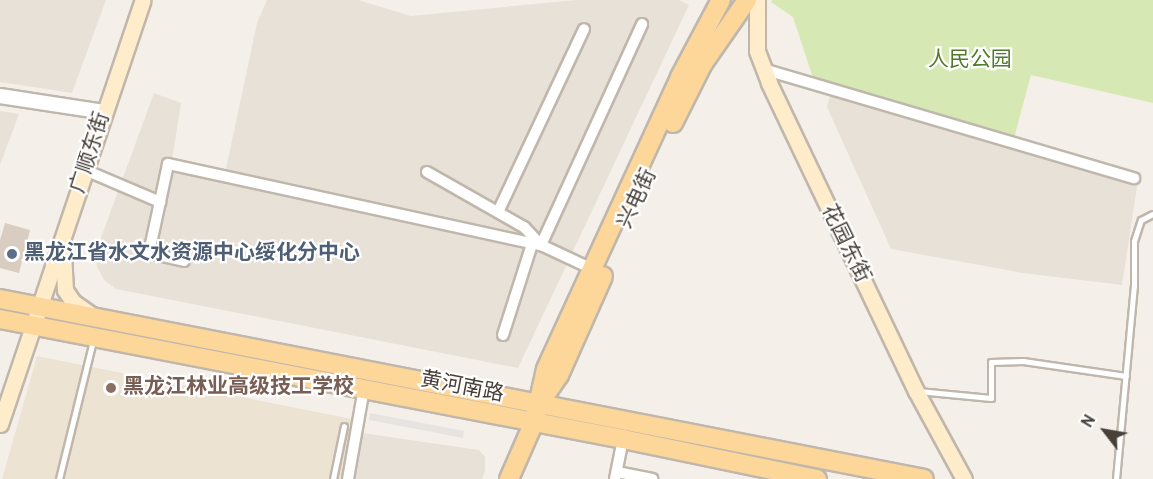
<!DOCTYPE html>
<html>
<head>
<meta charset="utf-8">
<style>
  body { margin:0 }
  #map { position:relative; width:1153px; height:479px; overflow:hidden; background:#f4f0e9; font-family:Overpass,"Noto Sans SC",sans-serif }
  div>[style] { position:absolute }
  [style*='--x'] { left:calc(var(--x)*1px); top:calc(var(--y)*1px); width:calc(var(--w)*1px); rotate:calc(var(--a)*1deg) }
  .residential>* { inset:0; background:#e8e1d7 }
  .education>* { inset:0; background:#ede3d3 }
  .green>* { inset:0; background:#d6e8b3 }
  .parking>* { inset:0; background:#e6e3e1 }
  .building>* { inset:0; background:#d9cdc2 }
  .roads { filter:drop-shadow(2px 0 #c0b7ac) drop-shadow(-2px 0 #c0b7ac) drop-shadow(0 2px #c0b7ac) drop-shadow(0 -2px #c0b7ac) }
  .service>* { height:5px; margin:-2.5px; padding:0 2.5px; transform-origin:2.5px; border-radius:2.5px; background:#fff }
  .minor>* { height:10px; margin:-5px; padding:0 5px; transform-origin:5px; border-radius:5px; background:#fff }
  .tertiary>* { height:14px; margin:-7px; padding:0 7px; transform-origin:7px; border-radius:7px; background:#fff }
  .secondary>* { height:15px; margin:-7.5px; padding:0 7.5px; transform-origin:7.5px; border-radius:7.5px; background:#feecca }
  .primary>* { height:18px; margin:-9px; padding:0 9px; transform-origin:9px; border-radius:9px; background:#fdd69a }
  .dots>* { width:16px; height:16px; translate:-50% -50%; box-sizing:border-box; border:3px solid #fff; border-radius:50% }
  span { translate:-50% -50%; white-space:nowrap; text-align:center; line-height:1.15; -webkit-text-stroke:4.5px #fff; paint-order:stroke }
  .park-label { font-size:21px; color:#517a2b }
  .street-label { font-size:21px; color:#484038 }
  .service-label { font-size:21px; color:#4e5e75; font-weight:700 }
  .left { translate:0 -50%; text-align:left }
  .education-label { font-size:21px; color:#785e54; font-weight:700 }
  .north { position:absolute; left:1075px; top:401px; width:60px; height:60px; -webkit-text-stroke:4px #fff; paint-order:stroke; rotate:301deg; font-size:16px; font-weight:700; line-height:24px; text-align:center; color:#484038 }
  .north::after { content:''; display:block; margin:auto; width:21px; height:27px; background:#484038; clip-path:polygon(50% 0,100% 100%,50% 72%,0 100%) }
</style>
</head>
<body>
<div id="map">
  <div class="residential">
    <div style="clip-path:polygon(0 0,106px 0,72px 93px,0 82px)"></div>
    <div style="clip-path:polygon(267px 0,358px 0,411px 16px,576px 0,679px 0,689px 5px,518px 368px,116px 289px,104px 280px,97px 267px,95px 254px,154px 93px,181px 103px,172px 160px,225px 173px,257px 23px)"></div>
    <div style="clip-path:polygon(833px 84px,1139px 174px,1122px 285px,1023px 273px,891px 249px,827px 107px)"></div>
    <div style="clip-path:polygon(0 111px,19px 114px,0 165px)"></div>
    <div style="clip-path:polygon(349px 431px,479px 450px,485px 457px,485px 471px,482px 479px,340px 479px)"></div>
  </div>
  <div class="education">
    <div style="clip-path:polygon(37px 356px,352px 419px,340px 479px,2px 479px)"></div>
  </div>
  <div class="green">
    <div style="clip-path:polygon(772px 0,1153px 0,1153px 103px,1031px 75px,1014px 138px,813px 78px,793px 17px,771px 2px)"></div>
  </div>
  <div class="parking">
    <div style="clip-path:polygon(370px 413px,464px 431px,463px 438px,369px 420px)"></div>
  </div>
  <div class="building">
    <div style="clip-path:polygon(5px 223px,30px 230px,19px 273px,0 268px,0 240px)"></div>
  </div>
  <div class="roads">
    <div class="service">
      <div style="--x:918;--y:391;--w:73;--a:5.5"></div>
      <div style="--x:991;--y:398;--w:36;--a:-90"></div>
      <div style="--x:991;--y:362;--w:32;--a:-2"></div>
      <div style="--x:1023;--y:361;--w:104;--a:8.3"></div>
      <div style="--x:59;--y:479;--w:142;--a:-76.2"></div>
      <div style="--x:333;--y:479;--w:54;--a:-78.3"></div>
      <div style="--x:1116;--y:479;--w:194;--a:-84.7"></div>
      <div style="--x:1134;--y:286;--w:45;--a:-90"></div>
      <div style="--x:1134;--y:241;--w:22;--a:-72"></div>
      <div style="--x:1141;--y:220;--w:13;--a:-27"></div>
    </div>
    <div class="minor">
      <div style="--x:763;--y:69;--w:387;--a:16.4"></div>
      <div style="--x:85;--y:170;--w:82;--a:23.1"></div>
      <div style="--x:427;--y:172;--w:112;--a:29.6"></div>
      <div style="--x:524;--y:227;--w:25;--a:47"></div>
      <div style="--x:541;--y:245;--w:243;--a:-65.4"></div>
      <div style="--x:498;--y:212;--w:202;--a:-64.8"></div>
      <div style="--x:184;--y:261;--w:36;--a:-167"></div>
      <div style="--x:149;--y:253;--w:91;--a:-77.9"></div>
      <div style="--x:168;--y:164;--w:382;--a:12.3"></div>
      <div style="--x:541;--y:245;--w:56;--a:25.2"></div>
      <div style="--x:503;--y:335;--w:96;--a:-72.3"></div>
      <div style="--x:617;--y:472;--w:36;--a:11"></div>
      <div style="--x:348;--y:479;--w:92;--a:-80"></div>
      <div style="--x:615;--y:479;--w:41;--a:-78.7"></div>
    </div>
    <div class="tertiary">
      <div style="--x:0;--y:96;--w:105;--a:8.7"></div>
    </div>
    <div class="secondary">
      <div style="--x:757;--y:0;--w:51;--a:90"></div>
      <div style="--x:757;--y:51;--w:34;--a:69"></div>
      <div style="--x:769;--y:83;--w:341;--a:64.5"></div>
      <div style="--x:916;--y:391;--w:100;--a:61.4"></div>
      <div style="--x:63;--y:252;--w:38;--a:87"></div>
      <div style="--x:65;--y:290;--w:14;--a:56"></div>
      <div style="--x:73;--y:302;--w:24;--a:35"></div>
      <div style="--x:0;--y:424;--w:447;--a:-71.4"></div>
    </div>
    <div class="primary">
      <div style="--x:673;--y:123;--w:65;--a:-63.4"></div>
      <div style="--x:702;--y:65;--w:79;--a:-55.3"></div>
      <div style="--x:0;--y:299;--w:941;--a:11.02"></div>
      <div style="--x:0;--y:319;--w:634;--a:10.9"></div>
      <div style="--x:623;--y:439;--w:198;--a:11.7"></div>
      <div style="--x:544;--y:397;--w:27;--a:-56"></div>
      <div style="--x:559;--y:375;--w:108;--a:-66"></div>
      <div style="--x:509;--y:479;--w:62;--a:-66.3"></div>
      <div style="--x:534;--y:422;--w:54;--a:-77.2"></div>
      <div style="--x:546;--y:369;--w:321;--a:-65.3"></div>
      <div style="--x:680;--y:77;--w:87;--a:-62"></div>
    </div>
  </div>
  <div class="dots">
    <div style="left:12px;top:254px;background:#5c6f8a"></div>
    <div style="left:111px;top:388px;background:#8d6e63"></div>
  </div>
  <div class="park-label">
    <span style="left:970px;top:61px">人民公园</span>
  </div>
  <div class="street-label">
    <span style="left:91px;top:153px;rotate:-72deg">广顺东街</span>
    <span style="left:638px;top:199px;rotate:-65deg">兴电街</span>
    <span style="left:845px;top:244px;rotate:64deg">花园东街</span>
    <span style="left:462px;top:388px;rotate:11deg">黄河南路</span>
  </div>
  <div class="service-label">
    <span class="left" style="left:24px;top:254px">黑龙江省水文水资源中心绥化分中心</span>
  </div>
  <div class="education-label">
    <span class="left" style="left:123px;top:388px">黑龙江林业高级技工学校</span>
  </div>
  <div class="north">N</div>
</div>
</body>
</html>
